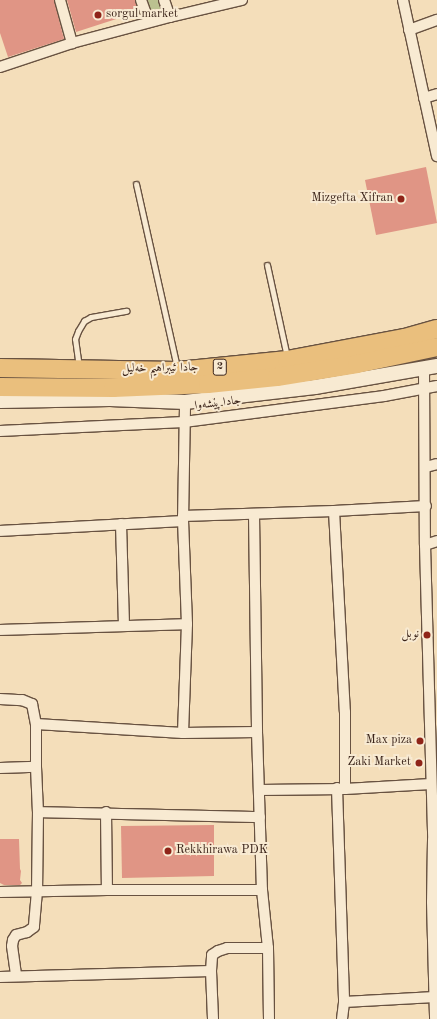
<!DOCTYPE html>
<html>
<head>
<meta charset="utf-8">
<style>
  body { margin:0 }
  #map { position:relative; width:437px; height:1019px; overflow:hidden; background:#f4deba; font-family:"Old Standard TT",Amiri,serif }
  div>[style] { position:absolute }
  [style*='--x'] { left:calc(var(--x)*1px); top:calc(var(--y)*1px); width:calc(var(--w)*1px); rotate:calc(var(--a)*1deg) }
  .green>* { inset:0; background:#bbc190 }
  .building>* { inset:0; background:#e09585 }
  .roads { filter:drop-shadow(1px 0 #685241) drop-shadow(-1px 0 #685241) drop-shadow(0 1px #685241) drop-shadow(0 -1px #685241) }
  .lane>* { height:5px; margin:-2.5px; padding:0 2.5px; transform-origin:2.5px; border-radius:2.5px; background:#f8ead2 }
  .street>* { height:10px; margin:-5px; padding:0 5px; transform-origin:5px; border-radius:5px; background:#f8ead2 }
  .secondary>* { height:14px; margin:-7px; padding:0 7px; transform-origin:7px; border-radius:7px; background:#f8ead2 }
  .highway>* { height:18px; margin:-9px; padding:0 9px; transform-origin:9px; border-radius:9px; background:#eabf7d }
  .dots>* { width:11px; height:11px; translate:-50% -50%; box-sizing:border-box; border:2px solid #f8ead2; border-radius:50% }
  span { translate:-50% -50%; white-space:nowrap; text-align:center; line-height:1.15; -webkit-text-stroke:4px #f8ead2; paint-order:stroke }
  .shield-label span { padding:1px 3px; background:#f8ead2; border:1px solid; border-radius:3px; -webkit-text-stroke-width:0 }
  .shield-label { font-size:11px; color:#3a2319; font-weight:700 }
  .poi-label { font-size:12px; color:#3a2319 }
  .left { translate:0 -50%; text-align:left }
  .right { translate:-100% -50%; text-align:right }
  .street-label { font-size:12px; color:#3a2319 }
</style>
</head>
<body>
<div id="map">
  <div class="green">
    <div style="clip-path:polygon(145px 0,160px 0,163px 7px,157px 14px,150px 12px)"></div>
  </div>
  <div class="building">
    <div style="clip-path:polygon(0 0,54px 0,64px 39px,8px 57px,0 33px)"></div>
    <div style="clip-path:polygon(67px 0,135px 0,138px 12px,76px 32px)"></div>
    <div style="clip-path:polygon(426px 167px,437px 223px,376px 235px,365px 180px)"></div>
    <div style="clip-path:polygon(214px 825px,214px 876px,122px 878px,121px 826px)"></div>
    <div style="clip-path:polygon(0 839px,19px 839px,20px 869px,21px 871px,20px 880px,22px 883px,20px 885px,4px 885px,0 883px)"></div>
  </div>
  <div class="roads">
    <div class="lane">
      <div style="--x:136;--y:184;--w:189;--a:77.4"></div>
      <div style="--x:267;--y:265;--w:94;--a:77.7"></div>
      <div style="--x:79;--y:367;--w:28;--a:-98"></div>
      <div style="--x:75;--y:339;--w:9;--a:-69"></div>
      <div style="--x:78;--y:331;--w:12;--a:-59"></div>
      <div style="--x:84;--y:321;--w:8;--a:-30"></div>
      <div style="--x:91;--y:317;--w:36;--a:-10"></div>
    </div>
    <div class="street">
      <div style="--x:60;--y:0;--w:45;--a:74.4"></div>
      <div style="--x:141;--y:0;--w:23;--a:70"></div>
      <div style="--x:164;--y:0;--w:18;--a:71"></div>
      <div style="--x:403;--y:0;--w:160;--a:77.7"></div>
      <div style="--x:409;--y:30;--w:30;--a:-20"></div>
      <div style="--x:0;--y:67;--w:76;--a:-18.4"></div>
      <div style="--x:72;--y:43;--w:101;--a:-14.9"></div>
      <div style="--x:170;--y:17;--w:74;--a:-13.3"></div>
      <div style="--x:424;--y:98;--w:14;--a:-17"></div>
      <div style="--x:424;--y:369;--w:176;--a:89.7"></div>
      <div style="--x:425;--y:545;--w:295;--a:88.4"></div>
      <div style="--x:433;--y:840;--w:62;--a:90.9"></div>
      <div style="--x:432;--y:902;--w:117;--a:88.5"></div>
      <div style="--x:0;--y:431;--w:184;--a:-2.8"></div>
      <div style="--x:184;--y:422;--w:202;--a:-7.4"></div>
      <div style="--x:384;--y:396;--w:54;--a:-10.7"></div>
      <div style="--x:426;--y:467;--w:11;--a:-15"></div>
      <div style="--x:334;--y:511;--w:201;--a:86.9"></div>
      <div style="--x:345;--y:712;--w:77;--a:90"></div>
      <div style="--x:254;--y:514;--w:218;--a:89.2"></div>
      <div style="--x:257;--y:732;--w:158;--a:88.2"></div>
      <div style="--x:262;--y:890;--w:58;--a:84.1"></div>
      <div style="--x:268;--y:948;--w:71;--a:89.2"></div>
      <div style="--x:183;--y:516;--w:151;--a:-1.9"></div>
      <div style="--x:334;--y:511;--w:92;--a:-3.1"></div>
      <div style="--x:121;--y:524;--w:102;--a:88.3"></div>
      <div style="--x:0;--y:531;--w:183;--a:-3.1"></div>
      <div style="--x:425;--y:545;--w:13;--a:-18"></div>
      <div style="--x:0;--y:630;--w:187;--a:-1.8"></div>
      <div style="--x:0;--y:699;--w:22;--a:3"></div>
      <div style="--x:22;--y:700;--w:11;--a:22"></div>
      <div style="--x:32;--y:704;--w:20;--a:79"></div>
      <div style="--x:36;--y:724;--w:43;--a:90"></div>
      <div style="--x:36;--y:724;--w:147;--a:3.5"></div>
      <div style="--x:183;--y:733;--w:74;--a:-0.8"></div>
      <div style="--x:183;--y:733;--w:109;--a:-87.9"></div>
      <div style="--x:187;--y:624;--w:103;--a:-92.2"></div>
      <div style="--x:183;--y:521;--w:119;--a:-89"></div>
      <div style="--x:0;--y:768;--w:36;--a:-2"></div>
      <div style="--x:36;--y:767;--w:45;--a:87.5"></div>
      <div style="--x:38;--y:812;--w:79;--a:90.7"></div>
      <div style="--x:37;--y:891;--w:36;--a:95"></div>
      <div style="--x:34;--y:927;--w:9;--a:144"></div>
      <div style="--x:27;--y:932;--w:11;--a:165"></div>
      <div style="--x:16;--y:935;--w:6;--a:121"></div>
      <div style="--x:13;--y:940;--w:6;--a:99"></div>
      <div style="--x:12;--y:946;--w:30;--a:82"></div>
      <div style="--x:337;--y:788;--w:214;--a:88.1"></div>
      <div style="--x:259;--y:790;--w:86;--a:-0.7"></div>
      <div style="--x:345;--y:789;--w:86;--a:-3.3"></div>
      <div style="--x:38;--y:812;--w:222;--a:1.3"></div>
      <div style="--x:106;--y:812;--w:78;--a:89.3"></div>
      <div style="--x:0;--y:892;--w:107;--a:-1.1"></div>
      <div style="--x:107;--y:890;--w:155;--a:0"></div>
      <div style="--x:211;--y:971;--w:16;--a:-86"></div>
      <div style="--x:212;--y:955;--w:7;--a:-34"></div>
      <div style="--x:218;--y:951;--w:9;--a:-18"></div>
      <div style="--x:227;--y:948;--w:41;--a:0"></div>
      <div style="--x:0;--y:977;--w:211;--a:-1.6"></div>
      <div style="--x:211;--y:971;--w:48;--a:87.6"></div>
      <div style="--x:342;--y:1019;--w:17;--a:-83"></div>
      <div style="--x:344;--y:1002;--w:91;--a:-3.1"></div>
    </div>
    <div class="secondary">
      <div style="--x:0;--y:401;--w:110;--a:-1"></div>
      <div style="--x:110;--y:399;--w:75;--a:2.3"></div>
      <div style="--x:185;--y:402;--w:131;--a:-6.6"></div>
      <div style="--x:315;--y:387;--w:124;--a:-9.8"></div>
    </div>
    <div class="highway">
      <div style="--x:0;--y:368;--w:178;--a:1"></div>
      <div style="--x:178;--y:371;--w:110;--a:-5.8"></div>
      <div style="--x:287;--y:360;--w:120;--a:-10.6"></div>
      <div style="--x:405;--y:338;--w:33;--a:-16"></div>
      <div style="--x:0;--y:387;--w:113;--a:0.5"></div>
      <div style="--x:113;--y:388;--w:95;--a:-2.4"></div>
      <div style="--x:208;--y:384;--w:69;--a:-5.8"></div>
      <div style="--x:277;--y:377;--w:81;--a:-9.2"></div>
      <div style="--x:357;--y:364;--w:82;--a:-12"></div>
    </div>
  </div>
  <div class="dots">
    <div style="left:98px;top:15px;background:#8f2418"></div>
    <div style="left:401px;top:199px;background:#8f2418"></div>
    <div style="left:427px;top:635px;background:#8f2418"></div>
    <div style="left:420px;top:741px;background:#8f2418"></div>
    <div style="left:419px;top:763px;background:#8f2418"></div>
    <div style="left:168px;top:851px;background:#8f2418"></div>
  </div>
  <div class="shield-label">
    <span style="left:220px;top:367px">2</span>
  </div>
  <div class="poi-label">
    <span class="left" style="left:106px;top:15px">sorgul market</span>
    <span class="right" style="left:393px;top:199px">Mizgefta Xifran</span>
    <span class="right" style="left:419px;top:635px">نوبل</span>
    <span class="right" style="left:412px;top:741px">Max piza</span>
    <span class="right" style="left:411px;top:763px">Zaki Market</span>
    <span class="left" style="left:176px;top:851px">Rekkhirawa PDK</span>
  </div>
  <div class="street-label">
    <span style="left:160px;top:369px;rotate:-1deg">جادا ئیبراهیم خەلیل</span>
    <span style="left:218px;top:404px;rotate:-7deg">جادا پێشەوا</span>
  </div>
</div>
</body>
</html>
